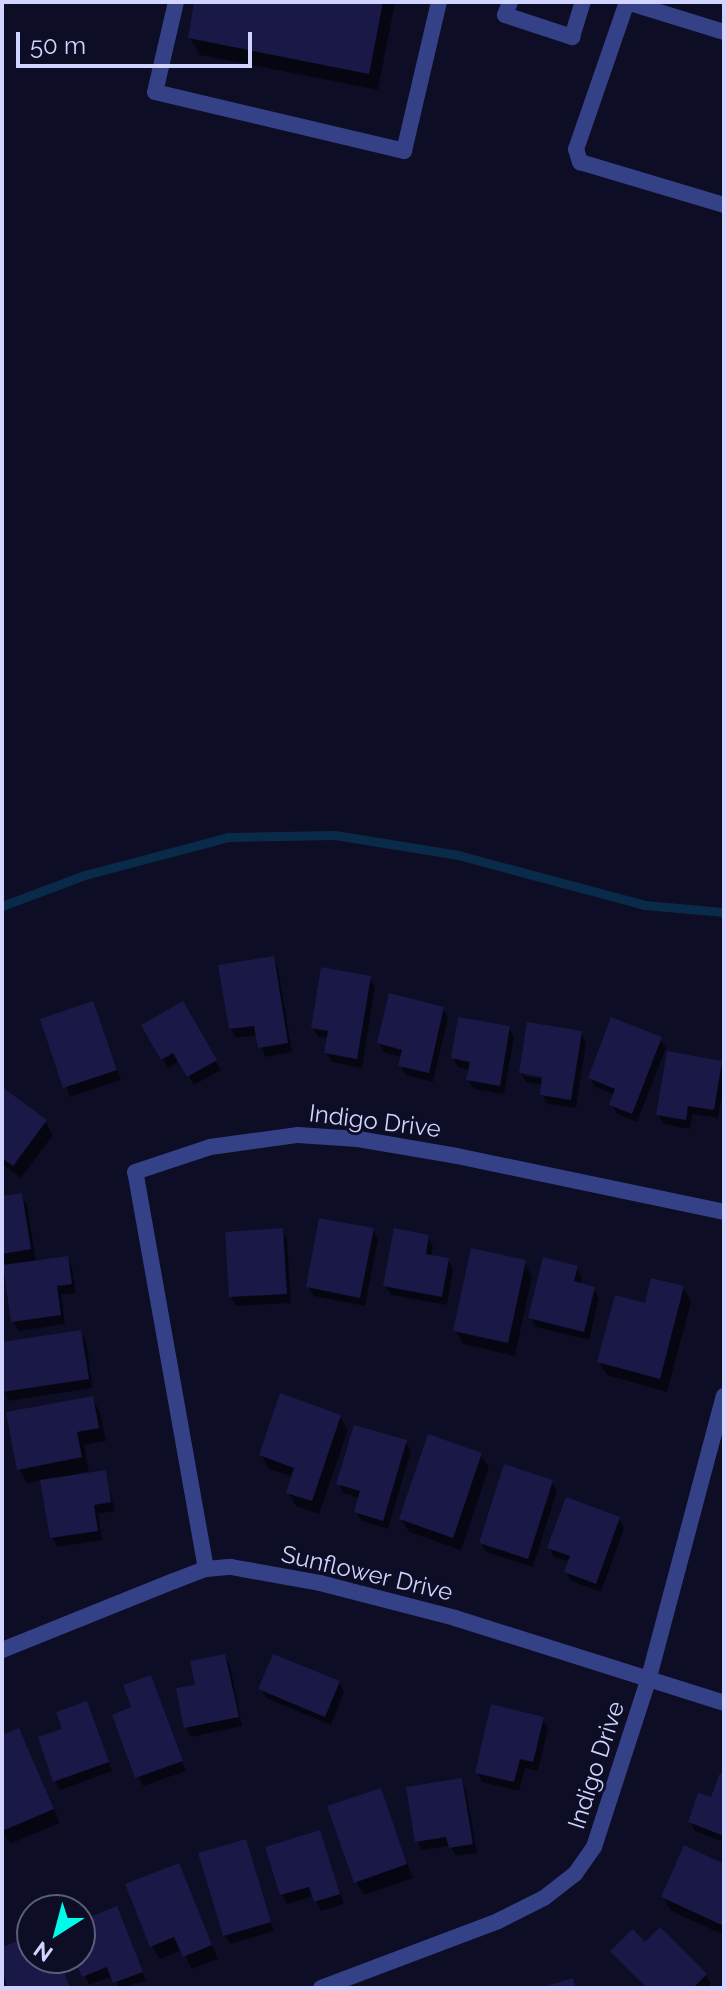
<!DOCTYPE html>
<html>
<head>
<meta charset="utf-8">
<style>
  body { margin:0 }
  #map { position:relative; width:726px; height:1990px; overflow:hidden; background:#0d0d25; font-family:Raleway,sans-serif }
  div>[style] { position:absolute }
  [style*='--x'] { left:calc(var(--x)*1px); top:calc(var(--y)*1px); width:calc(var(--w)*1px); rotate:calc(var(--a)*1deg) }
  .shadow>* { inset:0; background:#0007 }
  .stream>* { height:9px; margin:-4.5px; padding:0 4.5px; transform-origin:4.5px; border-radius:4.5px; background:#092b49 }
  .building>* { inset:0; background:#191847 }
  .lane>* { height:16px; margin:-8px; padding:0 8px; transform-origin:8px; border-radius:8px; background:#354187 }
  .street>* { height:16px; margin:-8px; padding:0 8px; transform-origin:8px; border-radius:8px; background:#354187 }
  span { translate:-50% -50%; white-space:nowrap; text-align:center; line-height:1.15; -webkit-text-stroke:6px #0d0d25; paint-order:stroke }
  .street-label { font-size:24px; color:#d1d4ff }
  .frame { position:absolute; inset:0; border:4px solid #d1d4ff; pointer-events:none }
  .north { position:absolute; left:16px; top:1894px; width:80px; height:80px; box-sizing:border-box; background:#0d0d25; border:2px solid #5b5d7c; border-radius:50%; rotate:216deg; font-size:22px; font-weight:700; line-height:32px; text-align:center; color:#d1d4ff }
  .north::after { content:''; display:block; margin:auto; width:28px; height:36px; background:#00fce8; clip-path:polygon(50% 0,100% 100%,50% 72%,0 100%) }
  .scale { position:absolute; left:16px; top:32px; width:236px; height:36px; box-sizing:border-box; border:4px solid #d1d4ff; border-top:0; padding-left:10px; font-size:24px; line-height:28px; white-space:nowrap; color:#d1d4ff; -webkit-text-stroke:6px #0d0d25; paint-order:stroke }
</style>
</head>
<body>
<div id="map">
  <div class="shadow">
    <div style="clip-path:polygon(196px 2px,395px 2px,378px 90px,200px 55px,190px 38px)"></div>
    <div style="clip-path:polygon(273px 959px,278px 968px,292px 1052px,265px 1057px,258px 1035px,236px 1038px,231px 1029px)"></div>
    <div style="clip-path:polygon(369px 978px,375px 987px,362px 1068px,332px 1062px,326px 1053px,329px 1038px,318px 1037px,313px 1027px)"></div>
    <div style="clip-path:polygon(182px 1003px,221px 1070px,194px 1085px,180px 1061px,168px 1068px,144px 1026px)"></div>
    <div style="clip-path:polygon(93px 1004px,121px 1080px,70px 1097px,42px 1021px)"></div>
    <div style="clip-path:polygon(443px 1008px,448px 1018px,433px 1082px,406px 1075px,400px 1066px,403px 1057px,385px 1053px,379px 1043px)"></div>
    <div style="clip-path:polygon(509px 1028px,514px 1037px,504px 1094px,474px 1089px,468px 1080px,470px 1070px,458px 1067px,453px 1058px)"></div>
    <div style="clip-path:polygon(evenodd,581px 1033px,586px 1043px,576px 1108px,547px 1104px,542px 1094px,543px 1085px,526px 1082px,521px 1073px,581px 1033px,524px 1072px,553px 1076px,552px 1080px,524px 1076px,524px 1072px)"></div>
    <div style="clip-path:polygon(660px 1039px,666px 1048px,637px 1122px,617px 1114px,611px 1104px,615px 1095px,595px 1087px,590px 1078px)"></div>
    <div style="clip-path:polygon(721px 1063px,724px 1086px,718px 1118px,693px 1114px,690px 1129px,664px 1124px,658px 1115px)"></div>
    <div style="clip-path:polygon(2px 1090px,45px 1121px,53px 1135px,21px 1178px,2px 1164px)"></div>
    <div style="clip-path:polygon(21px 1195px,27px 1204px,36px 1262px,67px 1258px,72px 1267px,76px 1293px,61px 1295px,65px 1324px,19px 1331px,13px 1322px,5px 1263px,2px 1263px,2px 1198px)"></div>
    <div style="clip-path:polygon(282px 1230px,287px 1240px,291px 1303px,236px 1306px,231px 1297px)"></div>
    <div style="clip-path:polygon(373px 1230px,378px 1239px,365px 1306px,314px 1296px,308px 1287px)"></div>
    <div style="clip-path:polygon(428px 1237px,433px 1246px,431px 1257px,448px 1260px,453px 1269px,447px 1305px,391px 1295px,385px 1285px)"></div>
    <div style="clip-path:polygon(524px 1262px,532px 1276px,515px 1356px,463px 1344px,455px 1330px)"></div>
    <div style="clip-path:polygon(577px 1268px,582px 1277px,580px 1285px,594px 1289px,599px 1298px,589px 1340px,536px 1327px,530px 1317px)"></div>
    <div style="clip-path:polygon(683px 1288px,691px 1302px,667px 1392px,607px 1375px,599px 1362px,646px 1306px)"></div>
    <div style="clip-path:polygon(80px 1332px,86px 1341px,93px 1388px,8px 1401px,2px 1384px,2px 1344px)"></div>
    <div style="clip-path:polygon(92px 1398px,100px 1412px,106px 1441px,84px 1445px,89px 1471px,79px 1473px,80px 1476px,105px 1473px,115px 1511px,98px 1514px,102px 1540px,57px 1547px,52px 1537px,42px 1480px,27px 1483px,19px 1469px)"></div>
    <div style="clip-path:polygon(340px 1417px,348px 1430px,319px 1514px,296px 1506px,288px 1492px,293px 1477px,269px 1469px,261px 1455px)"></div>
    <div style="clip-path:polygon(406px 1442px,411px 1451px,388px 1529px,362px 1521px,356px 1512px,360px 1498px,343px 1493px,338px 1483px)"></div>
    <div style="clip-path:polygon(481px 1455px,489px 1468px,461px 1550px,409px 1532px,401px 1519px)"></div>
    <div style="clip-path:polygon(551px 1481px,557px 1491px,533px 1567px,486px 1552px,481px 1543px)"></div>
    <div style="clip-path:polygon(618px 1518px,624px 1528px,601px 1592px,571px 1581px,566px 1571px,570px 1562px,554px 1557px,549px 1547px)"></div>
    <div style="clip-path:polygon(224px 1656px,230px 1665px,242px 1726px,191px 1737px,186px 1728px)"></div>
    <div style="clip-path:polygon(150px 1677px,186px 1771px,143px 1786px,114px 1716px,134px 1708px)"></div>
    <div style="clip-path:polygon(339px 1682px,344px 1692px,331px 1725px,266px 1698px,261px 1689px)"></div>
    <div style="clip-path:polygon(86px 1704px,112px 1771px,60px 1790px,55px 1781px,65px 1730px)"></div>
    <div style="clip-path:polygon(542px 1719px,548px 1728px,538px 1771px,525px 1768px,519px 1791px,482px 1782px,477px 1772px)"></div>
    <div style="clip-path:polygon(2px 1738px,26px 1744px,60px 1823px,10px 1844px,2px 1830px)"></div>
    <div style="clip-path:polygon(724px 1776px,724px 1842px,695px 1831px,690px 1822px,712px 1800px)"></div>
    <div style="clip-path:polygon(461px 1780px,466px 1789px,477px 1853px,456px 1856px,450px 1846px,422px 1850px,417px 1841px)"></div>
    <div style="clip-path:polygon(380px 1790px,413px 1878px,364px 1895px,356px 1882px)"></div>
    <div style="clip-path:polygon(319px 1833px,344px 1904px,321px 1911px,314px 1896px,287px 1904px,282px 1895px)"></div>
    <div style="clip-path:polygon(245px 1841px,274px 1931px,230px 1944px,225px 1935px)"></div>
    <div style="clip-path:polygon(178px 1865px,218px 1959px,192px 1969px,182px 1950px,160px 1959px,152px 1946px)"></div>
    <div style="clip-path:polygon(724px 1866px,724px 1935px,671px 1911px,663px 1897px)"></div>
    <div style="clip-path:polygon(121px 1918px,146px 1981px,119px 1988px,113px 1976px,89px 1985px,76px 1958px,80px 1958px,80px 1923px)"></div>
    <div style="clip-path:polygon(645px 1944px,706px 1975px,711px 1984px,707px 1988px,646px 1988px,613px 1951px)"></div>
  </div>
  <div class="stream">
    <div style="--x:2;--y:906;--w:89;--a:-20.5"></div>
    <div style="--x:85;--y:875;--w:149;--a:-14.8"></div>
    <div style="--x:229;--y:837;--w:106;--a:-1.1"></div>
    <div style="--x:335;--y:835;--w:125;--a:9.2"></div>
    <div style="--x:458;--y:855;--w:193;--a:15"></div>
    <div style="--x:644;--y:905;--w:80;--a:5"></div>
  </div>
  <div class="building">
    <div style="clip-path:polygon(194px 2px,383px 2px,369px 74px,188px 38px)"></div>
    <div style="clip-path:polygon(274px 956px,288px 1043px,258px 1048px,254px 1026px,229px 1029px,218px 965px)"></div>
    <div style="clip-path:polygon(321px 967px,371px 976px,357px 1059px,324px 1053px,328px 1031px,311px 1028px)"></div>
    <div style="clip-path:polygon(389px 993px,444px 1007px,429px 1073px,398px 1066px,402px 1050px,377px 1043px)"></div>
    <div style="clip-path:polygon(93px 1001px,117px 1070px,63px 1088px,40px 1019px)"></div>
    <div style="clip-path:polygon(183px 1001px,217px 1060px,187px 1077px,173px 1053px,161px 1060px,141px 1025px)"></div>
    <div style="clip-path:polygon(458px 1017px,510px 1026px,500px 1086px,466px 1080px,470px 1062px,451px 1058px)"></div>
    <div style="clip-path:polygon(611px 1017px,662px 1037px,632px 1114px,609px 1105px,615px 1089px,588px 1078px)"></div>
    <div style="clip-path:polygon(527px 1022px,582px 1031px,571px 1100px,540px 1095px,542px 1077px,519px 1073px)"></div>
    <div style="clip-path:polygon(667px 1051px,722px 1061px,714px 1110px,688px 1106px,686px 1120px,656px 1115px)"></div>
    <div style="clip-path:polygon(2px 1087px,47px 1120px,13px 1166px,2px 1158px)"></div>
    <div style="clip-path:polygon(22px 1193px,31px 1249px,2px 1254px,2px 1196px)"></div>
    <div style="clip-path:polygon(319px 1218px,374px 1228px,360px 1298px,306px 1287px)"></div>
    <div style="clip-path:polygon(283px 1228px,287px 1294px,229px 1297px,225px 1232px)"></div>
    <div style="clip-path:polygon(394px 1228px,429px 1235px,426px 1254px,449px 1258px,442px 1297px,383px 1286px)"></div>
    <div style="clip-path:polygon(471px 1248px,526px 1260px,508px 1343px,453px 1331px)"></div>
    <div style="clip-path:polygon(68px 1256px,72px 1284px,57px 1286px,61px 1315px,11px 1322px,3px 1265px)"></div>
    <div style="clip-path:polygon(543px 1257px,578px 1266px,574px 1281px,595px 1287px,584px 1332px,528px 1318px)"></div>
    <div style="clip-path:polygon(651px 1278px,684px 1286px,660px 1379px,597px 1362px,615px 1295px,645px 1303px)"></div>
    <div style="clip-path:polygon(81px 1330px,89px 1379px,2px 1392px,2px 1342px)"></div>
    <div style="clip-path:polygon(280px 1393px,341px 1415px,312px 1501px,286px 1493px,294px 1468px,259px 1455px)"></div>
    <div style="clip-path:polygon(93px 1396px,99px 1428px,77px 1432px,82px 1457px,17px 1470px,6px 1412px)"></div>
    <div style="clip-path:polygon(354px 1425px,407px 1440px,383px 1521px,354px 1512px,360px 1491px,336px 1484px)"></div>
    <div style="clip-path:polygon(428px 1434px,482px 1453px,453px 1538px,399px 1519px)"></div>
    <div style="clip-path:polygon(504px 1464px,553px 1480px,528px 1559px,479px 1543px)"></div>
    <div style="clip-path:polygon(106px 1470px,111px 1502px,94px 1505px,98px 1531px,50px 1538px,40px 1480px)"></div>
    <div style="clip-path:polygon(566px 1497px,620px 1517px,596px 1584px,564px 1572px,570px 1556px,547px 1548px)"></div>
    <div style="clip-path:polygon(225px 1654px,239px 1717px,184px 1728px,176px 1688px,195px 1685px,190px 1661px)"></div>
    <div style="clip-path:polygon(273px 1654px,340px 1681px,325px 1717px,258px 1689px)"></div>
    <div style="clip-path:polygon(151px 1675px,183px 1761px,135px 1778px,112px 1715px,131px 1707px,123px 1685px)"></div>
    <div style="clip-path:polygon(87px 1701px,109px 1762px,53px 1782px,38px 1737px,62px 1729px,56px 1712px)"></div>
    <div style="clip-path:polygon(491px 1704px,544px 1717px,533px 1762px,520px 1759px,514px 1782px,475px 1773px)"></div>
    <div style="clip-path:polygon(19px 1728px,54px 1809px,2px 1831px,2px 1735px)"></div>
    <div style="clip-path:polygon(720px 1773px,724px 1774px,724px 1836px,688px 1822px,698px 1793px,711px 1797px)"></div>
    <div style="clip-path:polygon(462px 1778px,473px 1844px,449px 1848px,446px 1837px,415px 1842px,406px 1787px)"></div>
    <div style="clip-path:polygon(381px 1788px,407px 1864px,354px 1883px,327px 1806px)"></div>
    <div style="clip-path:polygon(320px 1830px,340px 1894px,314px 1902px,309px 1887px,280px 1895px,265px 1847px)"></div>
    <div style="clip-path:polygon(246px 1839px,271px 1922px,223px 1936px,198px 1853px)"></div>
    <div style="clip-path:polygon(684px 1845px,724px 1864px,724px 1926px,661px 1897px)"></div>
    <div style="clip-path:polygon(179px 1863px,212px 1945px,183px 1957px,174px 1937px,150px 1947px,125px 1884px)"></div>
    <div style="clip-path:polygon(117px 1906px,143px 1972px,113px 1983px,107px 1967px,82px 1977px,74px 1958px,80px 1958px,80px 1921px)"></div>
    <div style="clip-path:polygon(660px 1927px,707px 1974px,693px 1988px,647px 1988px,610px 1951px,633px 1929px,645px 1942px)"></div>
    <div style="clip-path:polygon(32px 1936px,32px 1958px,59px 1958px,70px 1988px,8px 1988px,2px 1970px,2px 1947px)"></div>
    <div style="clip-path:polygon(573px 1978px,576px 1988px,543px 1988px,543px 1987px)"></div>
  </div>
  <div class="lane">
    <div style="--x:176;--y:2;--w:92;--a:103.1"></div>
    <div style="--x:155;--y:92;--w:256;--a:13.3"></div>
    <div style="--x:404;--y:151;--w:153;--a:-76.8"></div>
    <div style="--x:510;--y:2;--w:14;--a:111"></div>
    <div style="--x:505;--y:15;--w:71;--a:18.2"></div>
    <div style="--x:572;--y:37;--w:37;--a:-73"></div>
    <div style="--x:627;--y:2;--w:156;--a:109.1"></div>
    <div style="--x:576;--y:149;--w:14;--a:73"></div>
    <div style="--x:580;--y:162;--w:150;--a:16.6"></div>
    <div style="--x:627;--y:2;--w:102;--a:17.2"></div>
  </div>
  <div class="street">
    <div style="--x:206;--y:1569;--w:403;--a:-100.1"></div>
    <div style="--x:135;--y:1172;--w:79;--a:-18.4"></div>
    <div style="--x:210;--y:1147;--w:89;--a:-7.8"></div>
    <div style="--x:298;--y:1135;--w:60;--a:3.8"></div>
    <div style="--x:358;--y:1139;--w:100;--a:9.7"></div>
    <div style="--x:457;--y:1156;--w:273;--a:11.8"></div>
    <div style="--x:2;--y:1650;--w:185;--a:-21.9"></div>
    <div style="--x:174;--y:1581;--w:34;--a:-21"></div>
    <div style="--x:206;--y:1569;--w:25;--a:-5"></div>
    <div style="--x:231;--y:1567;--w:90;--a:10.2"></div>
    <div style="--x:320;--y:1583;--w:139;--a:14.5"></div>
    <div style="--x:455;--y:1618;--w:282;--a:17.5"></div>
    <div style="--x:321;--y:1988;--w:189;--a:-20.7"></div>
    <div style="--x:498;--y:1921;--w:51;--a:-26.6"></div>
    <div style="--x:544;--y:1898;--w:39;--a:-38"></div>
    <div style="--x:575;--y:1874;--w:33;--a:-55"></div>
    <div style="--x:594;--y:1847;--w:175;--a:-72"></div>
    <div style="--x:648;--y:1681;--w:295;--a:-75.1"></div>
  </div>
  <div class="street-label">
    <span style="left:375px;top:1121px;rotate:7deg">Indigo Drive</span>
    <span style="left:367px;top:1573px;rotate:13deg">Sunflower Drive</span>
    <span style="left:596px;top:1765px;rotate:-72deg">Indigo Drive</span>
  </div>
  <div class="frame"></div>
  <div class="north">N</div>
  <div class="scale">50 m</div>
</div>
</body>
</html>
